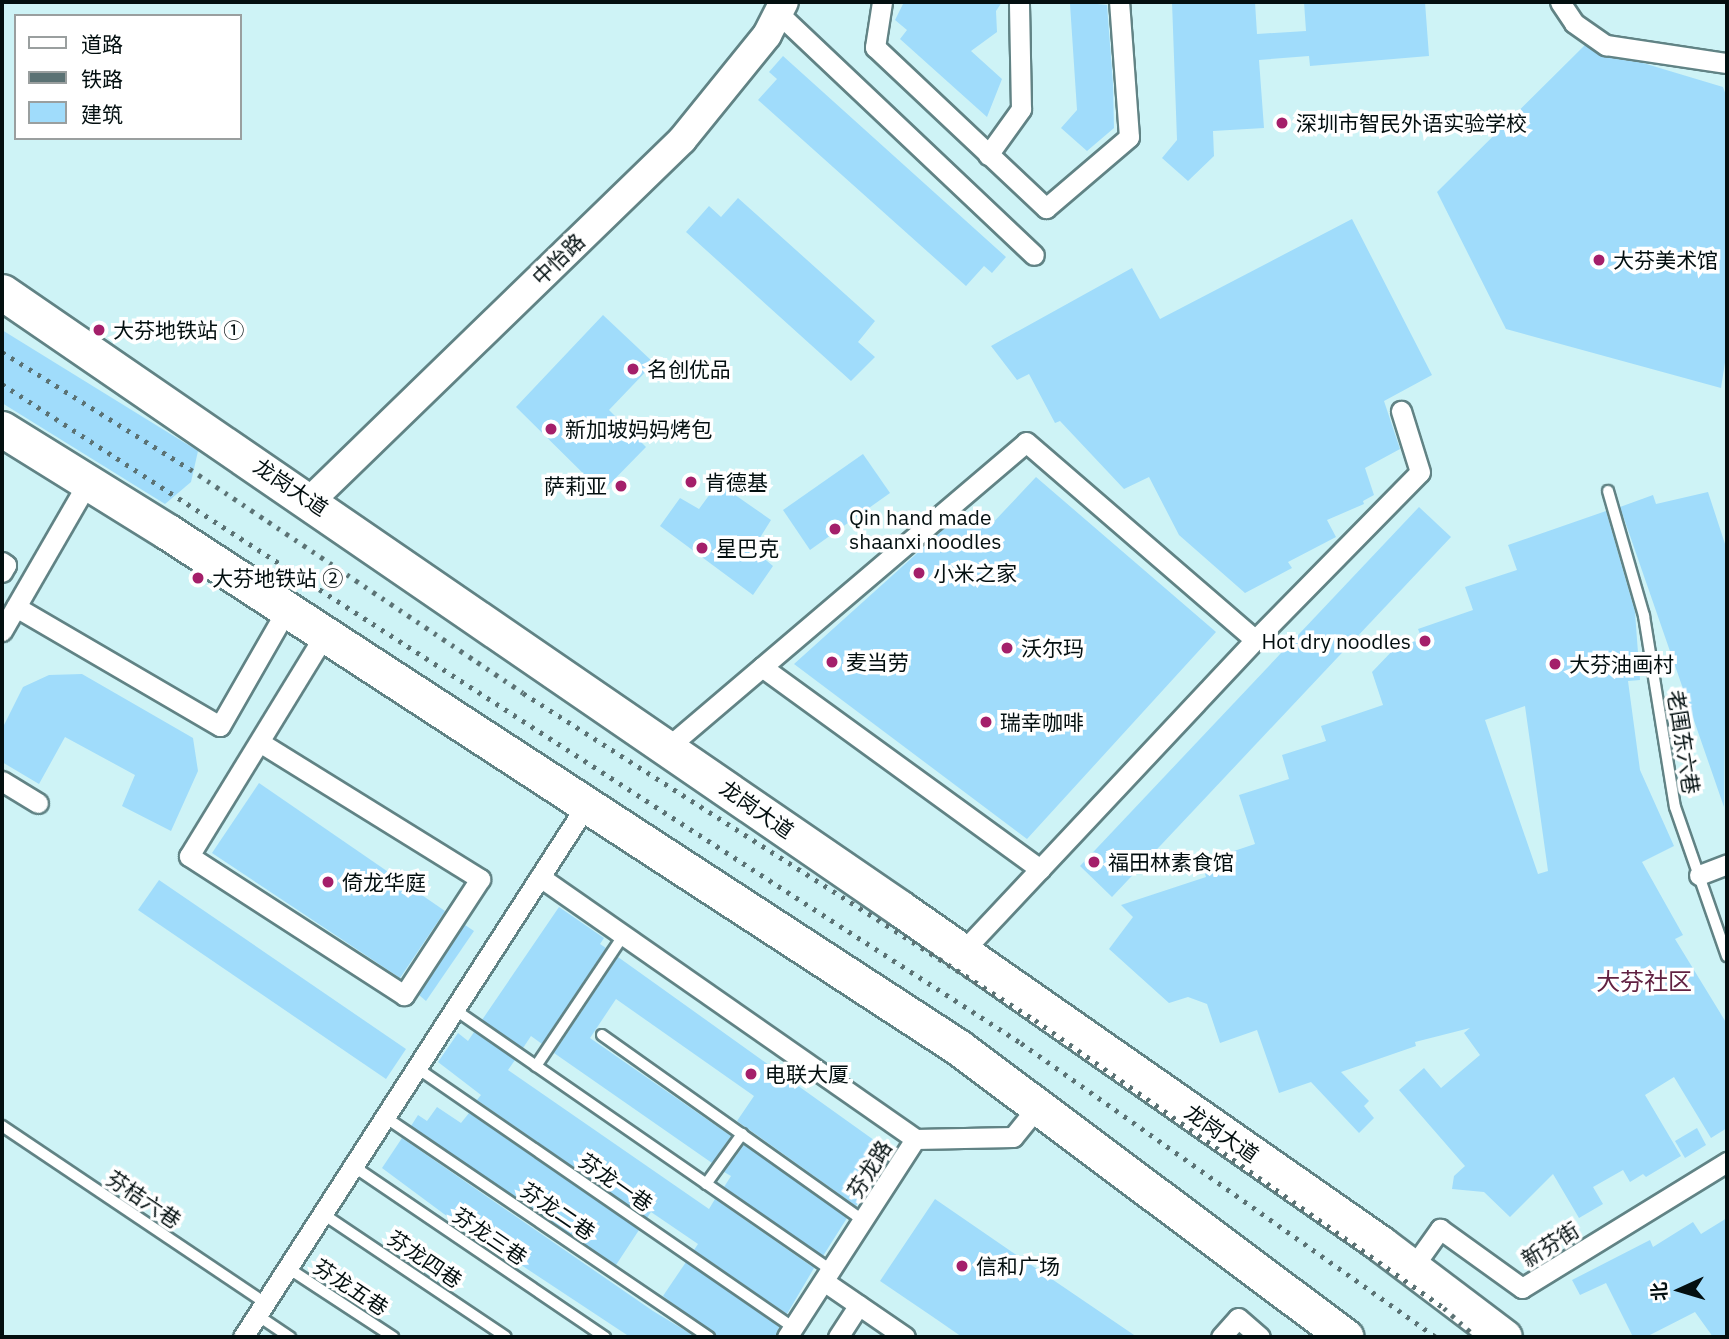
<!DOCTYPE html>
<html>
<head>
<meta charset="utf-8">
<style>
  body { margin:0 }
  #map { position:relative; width:1729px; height:1339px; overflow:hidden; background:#cef3f6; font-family:"IBM Plex Sans","Noto Sans SC",sans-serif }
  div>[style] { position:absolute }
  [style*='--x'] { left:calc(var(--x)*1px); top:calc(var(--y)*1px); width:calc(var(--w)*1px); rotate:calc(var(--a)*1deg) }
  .building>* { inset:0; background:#a0dcfb }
  .roads { filter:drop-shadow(2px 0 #618385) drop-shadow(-2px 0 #618385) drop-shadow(0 2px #618385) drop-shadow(0 -2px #618385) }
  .lane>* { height:10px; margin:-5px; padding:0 5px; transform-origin:5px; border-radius:5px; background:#fff }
  .street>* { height:19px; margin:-9.5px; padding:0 9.5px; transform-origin:9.5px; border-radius:9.5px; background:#fff }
  .secondary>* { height:28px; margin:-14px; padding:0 14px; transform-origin:14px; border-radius:14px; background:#fff }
  .highway>* { height:35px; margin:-17.5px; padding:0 17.5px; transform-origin:17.5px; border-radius:17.5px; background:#fff }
  .rail>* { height:5px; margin-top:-2.5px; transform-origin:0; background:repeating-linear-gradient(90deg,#5b7274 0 3.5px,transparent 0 10.5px) }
  .dots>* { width:19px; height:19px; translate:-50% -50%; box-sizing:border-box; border:4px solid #fff; border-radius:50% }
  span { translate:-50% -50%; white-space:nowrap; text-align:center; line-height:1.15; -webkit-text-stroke:7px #fff; paint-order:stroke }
  .poi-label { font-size:21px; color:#030f10 }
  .left { translate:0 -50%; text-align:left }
  .right { translate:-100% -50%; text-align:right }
  .street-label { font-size:21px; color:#030f10 }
  .quarter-label { font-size:24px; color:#622242 }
  .frame { position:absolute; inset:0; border:4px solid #030f10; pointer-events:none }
  .legend { position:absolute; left:14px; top:14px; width:228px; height:126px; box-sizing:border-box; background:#fff; border:2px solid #9a9f9f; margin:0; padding:9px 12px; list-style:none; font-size:21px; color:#030f10 }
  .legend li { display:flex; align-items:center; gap:14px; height:35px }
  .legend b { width:35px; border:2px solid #9a9f9f }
  .north { position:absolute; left:1645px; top:1255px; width:70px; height:70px; -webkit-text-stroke:5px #fff; paint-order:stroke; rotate:266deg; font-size:19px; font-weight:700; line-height:28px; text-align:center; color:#030f10 }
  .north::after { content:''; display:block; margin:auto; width:24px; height:32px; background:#030f10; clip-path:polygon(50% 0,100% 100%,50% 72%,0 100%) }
</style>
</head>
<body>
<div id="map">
  <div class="building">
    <div style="clip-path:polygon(904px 2px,1002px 2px,996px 11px,997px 32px,971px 51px,1002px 79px,987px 117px,900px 39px,907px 30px,895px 20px)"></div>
    <div style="clip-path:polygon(1078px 2px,1107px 5px,1113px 84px,1114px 128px,1087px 151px,1061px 128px,1077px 110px,1070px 4px)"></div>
    <div style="clip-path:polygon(1172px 2px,1255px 2px,1257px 34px,1306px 31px,1304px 2px,1425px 2px,1429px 56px,1310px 66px,1309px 56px,1259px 60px,1264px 128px,1213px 131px,1214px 156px,1188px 181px,1162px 158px,1177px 140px)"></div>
    <div style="clip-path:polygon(1585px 45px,1604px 57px,1643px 63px,1723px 87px,1727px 98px,1727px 350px,1721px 388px,1506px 329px,1437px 192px)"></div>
    <div style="clip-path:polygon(783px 56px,1006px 257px,992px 273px,984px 266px,966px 286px,758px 100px,777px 79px,769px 72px)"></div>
    <div style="clip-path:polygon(738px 198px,875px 321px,858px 342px,875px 357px,851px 381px,686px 232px,709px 206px,721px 217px)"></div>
    <div style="clip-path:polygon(1352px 219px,1432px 375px,1384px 401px,1400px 449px,1365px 468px,1374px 495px,1363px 501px,1364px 504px,1327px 520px,1336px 537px,1288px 562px,1292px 568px,1245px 593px,1179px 535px,1149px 477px,1124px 489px,1060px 421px,1055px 423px,1029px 374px,1017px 380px,991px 346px,1132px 268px,1160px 319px)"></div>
    <div style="clip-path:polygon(603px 315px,654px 363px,609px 410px,646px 447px,602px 492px,516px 407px)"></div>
    <div style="clip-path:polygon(2px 330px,198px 451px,191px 482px,165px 504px,2px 403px)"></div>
    <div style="clip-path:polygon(863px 454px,890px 493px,810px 550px,783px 510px)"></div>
    <div style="clip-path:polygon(1036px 477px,1216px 632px,1027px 839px,794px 664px,964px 511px,988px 528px)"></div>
    <div style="clip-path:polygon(718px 483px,771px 520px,753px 549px,773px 566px,753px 595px,660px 526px,680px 498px,699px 509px)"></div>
    <div style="clip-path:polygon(1708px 492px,1727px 550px,1724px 807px,1620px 507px,1653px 495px,1656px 504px)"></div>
    <div style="clip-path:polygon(1419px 507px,1451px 537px,1112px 897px,1080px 866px)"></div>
    <div style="clip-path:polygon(evenodd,1606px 511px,1635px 612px,1640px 680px,1628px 681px,1640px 770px,1674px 846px,1642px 862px,1683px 935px,1675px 939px,1727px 1024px,1727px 1128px,1711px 1138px,1674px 1077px,1645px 1095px,1681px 1156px,1646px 1177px,1643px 1174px,1630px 1182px,1623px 1170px,1593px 1187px,1603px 1204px,1579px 1218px,1553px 1174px,1510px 1217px,1484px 1192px,1452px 1189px,1454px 1176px,1465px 1166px,1399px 1090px,1424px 1068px,1441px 1088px,1480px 1055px,1464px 1033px,1470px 1028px,1415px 1042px,1416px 1046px,1341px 1072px,1369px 1101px,1364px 1106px,1374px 1118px,1359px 1133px,1311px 1082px,1279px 1093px,1257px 1030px,1220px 1043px,1207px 1004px,1188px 997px,1169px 1003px,1109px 949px,1133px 917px,1121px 905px,1206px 877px,1201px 862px,1255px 844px,1239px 795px,1289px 779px,1282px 755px,1326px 741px,1321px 726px,1383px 705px,1372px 672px,1395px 648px,1422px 639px,1418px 629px,1473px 610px,1465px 587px,1517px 570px,1508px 545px,1606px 511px,1525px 706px,1548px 871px,1538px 874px,1485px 720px,1525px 706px)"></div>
    <div style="clip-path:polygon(82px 674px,193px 738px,198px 771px,171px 831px,122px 806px,135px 775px,65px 737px,39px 784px,2px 762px,2px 729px,23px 687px,49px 675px)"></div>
    <div style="clip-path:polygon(259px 783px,445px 911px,400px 978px,212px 853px)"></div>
    <div style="clip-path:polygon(159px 880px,406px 1049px,386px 1079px,138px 910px)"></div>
    <div style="clip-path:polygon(559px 907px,604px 938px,600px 944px,606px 948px,542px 1044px,531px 1036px,523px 1048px,482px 1020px)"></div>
    <div style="clip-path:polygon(465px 925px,474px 931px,426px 1001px,419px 995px)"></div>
    <div style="clip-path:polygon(618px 957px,892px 1153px,856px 1206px,737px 1121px,754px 1096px,616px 999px,590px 1038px,731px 1136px,712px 1163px,554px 1053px)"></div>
    <div style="clip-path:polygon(474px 1032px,515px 1060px,508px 1070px,709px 1209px,715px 1199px,814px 1268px,787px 1314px,694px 1250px,698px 1244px,651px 1212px,647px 1218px,477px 1100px,481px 1095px,438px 1062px,458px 1033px,468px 1041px)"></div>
    <div style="clip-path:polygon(437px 1107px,461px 1123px,469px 1113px,639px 1230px,616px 1265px,411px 1126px,418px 1115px,427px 1121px)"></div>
    <div style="clip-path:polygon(1697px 1128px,1706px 1145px,1685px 1158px,1675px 1141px)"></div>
    <div style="clip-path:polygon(402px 1138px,653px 1311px,696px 1337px,630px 1337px,444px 1214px,382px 1168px)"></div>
    <div style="clip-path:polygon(744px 1145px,847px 1218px,823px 1256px,724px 1187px,731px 1176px,724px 1172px)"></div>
    <div style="clip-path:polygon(935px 1199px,1012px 1252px,1137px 1337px,962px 1337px,936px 1319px,880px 1281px)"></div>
    <div style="clip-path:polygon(1727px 1218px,1727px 1337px,1713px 1337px,1695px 1312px,1646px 1337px,1633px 1337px,1606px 1283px,1580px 1295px,1572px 1280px,1650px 1240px,1653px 1247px,1693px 1222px,1701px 1234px)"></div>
    <div style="clip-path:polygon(686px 1262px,779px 1327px,775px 1337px,716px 1337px,663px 1296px)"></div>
  </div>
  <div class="roads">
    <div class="lane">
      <div style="--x:1608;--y:491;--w:130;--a:73.9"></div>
      <div style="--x:1644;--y:616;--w:193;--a:80.8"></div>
      <div style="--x:1675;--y:807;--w:158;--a:70.8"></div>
      <div style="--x:454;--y:1009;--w:460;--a:34.7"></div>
      <div style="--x:602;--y:1035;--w:321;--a:35.4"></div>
      <div style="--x:536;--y:1066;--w:156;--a:-56.2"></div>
      <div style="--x:417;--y:1068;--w:458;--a:34.6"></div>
      <div style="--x:385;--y:1117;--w:392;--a:34.2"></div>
      <div style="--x:2;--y:1126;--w:317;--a:33.9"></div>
      <div style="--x:353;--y:1166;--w:305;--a:34.2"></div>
      <div style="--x:706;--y:1184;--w:62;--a:-54.2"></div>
      <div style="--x:323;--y:1214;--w:220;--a:33.9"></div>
      <div style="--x:288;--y:1268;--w:126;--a:33.3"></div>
      <div style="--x:257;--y:1315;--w:40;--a:34"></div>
    </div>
    <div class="street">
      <div style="--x:882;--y:2;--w:46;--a:98.8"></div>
      <div style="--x:875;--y:47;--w:235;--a:43.3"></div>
      <div style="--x:1046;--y:208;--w:109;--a:-40.5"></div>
      <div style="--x:1129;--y:137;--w:135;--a:-94.2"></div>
      <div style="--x:1560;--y:2;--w:25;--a:56"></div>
      <div style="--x:1574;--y:23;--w:39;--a:35"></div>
      <div style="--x:1606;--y:45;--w:122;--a:8.5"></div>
      <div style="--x:778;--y:13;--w:352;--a:43.4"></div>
      <div style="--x:988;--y:155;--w:57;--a:-54.3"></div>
      <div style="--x:1021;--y:109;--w:107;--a:-91.1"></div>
      <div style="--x:2;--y:562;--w:5;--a:37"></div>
      <div style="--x:6;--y:565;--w:8;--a:120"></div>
      <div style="--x:16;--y:607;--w:236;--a:30.3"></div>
      <div style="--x:220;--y:726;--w:135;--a:-60.2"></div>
      <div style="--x:2;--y:631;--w:172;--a:-60"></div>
      <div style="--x:1255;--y:640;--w:235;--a:-45.5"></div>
      <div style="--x:1420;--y:472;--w:64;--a:-107.3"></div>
      <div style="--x:762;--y:667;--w:344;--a:36"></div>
      <div style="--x:261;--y:743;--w:258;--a:31.8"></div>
      <div style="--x:480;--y:879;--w:139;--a:123.2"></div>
      <div style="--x:404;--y:995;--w:256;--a:-147.1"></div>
      <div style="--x:189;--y:856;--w:260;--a:-58.5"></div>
      <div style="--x:668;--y:747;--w:470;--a:-40.4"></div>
      <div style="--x:1026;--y:442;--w:303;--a:40.8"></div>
      <div style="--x:1255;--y:640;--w:428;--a:133.2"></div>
      <div style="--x:2;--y:781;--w:42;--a:31.4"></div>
      <div style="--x:1699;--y:875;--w:30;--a:-21"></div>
      <div style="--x:540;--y:877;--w:457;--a:34.9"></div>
      <div style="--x:1413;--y:1267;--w:47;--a:-54.6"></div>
      <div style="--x:1440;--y:1229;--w:101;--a:35.7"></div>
      <div style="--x:1522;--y:1288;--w:241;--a:-31.6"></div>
      <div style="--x:825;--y:1282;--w:97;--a:34.5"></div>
      <div style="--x:243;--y:1337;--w:634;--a:-57.16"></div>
      <div style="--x:787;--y:1337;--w:236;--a:-57.1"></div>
      <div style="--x:915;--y:1139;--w:98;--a:-1.2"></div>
      <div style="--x:1013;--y:1137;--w:38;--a:-51"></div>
      <div style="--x:838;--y:1337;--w:38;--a:-57"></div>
      <div style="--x:1221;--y:1337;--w:25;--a:-48"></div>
      <div style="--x:1238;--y:1318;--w:29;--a:41"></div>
    </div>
    <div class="secondary">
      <div style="--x:311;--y:500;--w:517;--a:-44.14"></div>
      <div style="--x:682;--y:140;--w:135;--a:-51"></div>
      <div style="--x:767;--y:35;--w:37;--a:-63"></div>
    </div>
    <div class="highway">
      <div style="--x:2;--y:292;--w:1090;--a:34.46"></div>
      <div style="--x:901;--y:909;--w:585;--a:34.91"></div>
      <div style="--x:1381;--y:1244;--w:154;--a:37.1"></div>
      <div style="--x:2;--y:429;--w:195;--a:31.8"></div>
      <div style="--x:168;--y:532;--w:943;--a:33.1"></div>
      <div style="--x:958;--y:1047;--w:484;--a:36.8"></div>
    </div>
  </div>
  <div class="rail">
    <div style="--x:2;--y:352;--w:221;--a:31.9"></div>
    <div style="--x:190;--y:469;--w:401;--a:33.9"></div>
    <div style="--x:523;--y:693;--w:608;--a:32.57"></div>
    <div style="--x:1035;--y:1020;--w:500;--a:35.15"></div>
    <div style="--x:1444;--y:1308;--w:43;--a:42.2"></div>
    <div style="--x:2;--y:384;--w:1214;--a:32.89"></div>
    <div style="--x:1021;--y:1043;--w:509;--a:35.32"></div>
  </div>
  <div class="dots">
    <div style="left:1282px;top:123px;background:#a41f6a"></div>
    <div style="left:1599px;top:260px;background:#a41f6a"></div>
    <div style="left:99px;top:330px;background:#a41f6a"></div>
    <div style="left:633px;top:369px;background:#a41f6a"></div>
    <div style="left:551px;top:429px;background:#a41f6a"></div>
    <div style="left:691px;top:482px;background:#a41f6a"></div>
    <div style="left:621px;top:486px;background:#a41f6a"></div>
    <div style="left:835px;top:529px;background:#a41f6a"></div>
    <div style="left:702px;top:548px;background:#a41f6a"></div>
    <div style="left:919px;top:573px;background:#a41f6a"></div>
    <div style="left:198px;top:578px;background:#a41f6a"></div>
    <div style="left:1425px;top:641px;background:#a41f6a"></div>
    <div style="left:1007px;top:648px;background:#a41f6a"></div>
    <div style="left:832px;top:662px;background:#a41f6a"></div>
    <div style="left:1555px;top:664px;background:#a41f6a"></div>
    <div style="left:986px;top:722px;background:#a41f6a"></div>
    <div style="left:1094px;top:862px;background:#a41f6a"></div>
    <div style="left:328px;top:882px;background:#a41f6a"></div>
    <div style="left:751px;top:1074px;background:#a41f6a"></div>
    <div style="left:962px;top:1266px;background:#a41f6a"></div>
  </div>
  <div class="poi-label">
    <span class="left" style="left:1296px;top:123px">深圳市智民外语实验学校</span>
    <span class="left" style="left:1613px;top:260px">大芬美术馆</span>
    <span class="left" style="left:113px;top:330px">大芬地铁站 ①</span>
    <span class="left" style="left:647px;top:369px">名创优品</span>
    <span class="left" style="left:565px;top:429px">新加坡妈妈烤包</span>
    <span class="left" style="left:705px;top:482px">肯德基</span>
    <span class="right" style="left:607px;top:486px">萨莉亚</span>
    <span class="left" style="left:849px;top:529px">Qin hand made<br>shaanxi noodles</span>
    <span class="left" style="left:716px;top:548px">星巴克</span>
    <span class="left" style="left:933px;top:573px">小米之家</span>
    <span class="left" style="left:212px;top:578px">大芬地铁站 ②</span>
    <span class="right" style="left:1411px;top:641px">Hot dry noodles</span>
    <span class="left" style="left:1021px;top:648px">沃尔玛</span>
    <span class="left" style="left:846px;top:662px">麦当劳</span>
    <span class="left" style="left:1569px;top:664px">大芬油画村</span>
    <span class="left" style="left:1000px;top:722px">瑞幸咖啡</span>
    <span class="left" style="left:1108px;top:862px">福田林素食馆</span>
    <span class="left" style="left:342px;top:882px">倚龙华庭</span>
    <span class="left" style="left:765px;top:1074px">电联大厦</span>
    <span class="left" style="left:976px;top:1266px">信和广场</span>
  </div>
  <div class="street-label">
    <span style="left:558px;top:259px;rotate:-44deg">中怡路</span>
    <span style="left:291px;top:487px;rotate:34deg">龙岗大道</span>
    <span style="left:1684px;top:742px;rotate:81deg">老围东六巷</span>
    <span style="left:757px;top:809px;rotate:35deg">龙岗大道</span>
    <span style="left:1222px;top:1133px;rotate:35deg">龙岗大道</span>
    <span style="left:869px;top:1169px;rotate:-58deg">芬龙路</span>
    <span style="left:616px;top:1182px;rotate:35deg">芬龙一巷</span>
    <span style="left:144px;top:1199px;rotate:34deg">芬桔六巷</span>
    <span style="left:558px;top:1211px;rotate:34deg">芬龙二巷</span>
    <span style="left:490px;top:1236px;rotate:34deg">芬龙三巷</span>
    <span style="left:1550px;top:1244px;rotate:-32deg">新芬街</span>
    <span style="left:425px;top:1259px;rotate:34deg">芬龙四巷</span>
    <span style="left:351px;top:1287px;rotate:33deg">芬龙五巷</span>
  </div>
  <div class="quarter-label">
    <span style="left:1644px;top:982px">大芬社区</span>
  </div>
  <div class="frame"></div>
  <ul class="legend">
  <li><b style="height:9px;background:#fff"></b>道路</li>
  <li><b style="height:9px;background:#5b7274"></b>铁路</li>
  <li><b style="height:19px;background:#a0dcfb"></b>建筑</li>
  </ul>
  <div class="north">北</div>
</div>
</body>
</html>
